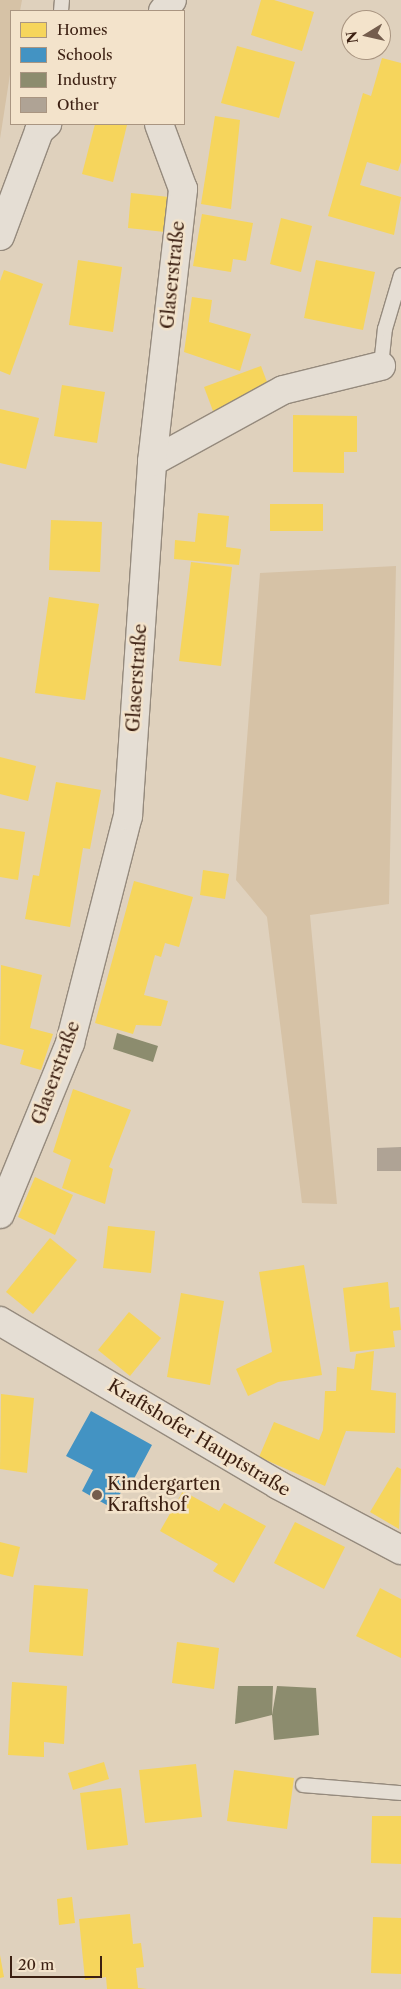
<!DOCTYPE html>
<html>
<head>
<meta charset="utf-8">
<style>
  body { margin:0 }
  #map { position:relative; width:401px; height:1989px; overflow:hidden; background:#dfd1bd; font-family:"Libre Caslon Text",serif }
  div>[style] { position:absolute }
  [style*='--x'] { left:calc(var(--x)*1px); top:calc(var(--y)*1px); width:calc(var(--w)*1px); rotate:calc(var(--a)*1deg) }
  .green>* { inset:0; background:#d6c2a6 }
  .homes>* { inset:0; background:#f6d55c }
  .schools>* { inset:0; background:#4393c3 }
  .industry>* { inset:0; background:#8c8c6e }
  .building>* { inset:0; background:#afa395 }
  .roads { filter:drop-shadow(1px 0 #958a7d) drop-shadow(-1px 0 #958a7d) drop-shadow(0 1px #958a7d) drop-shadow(0 -1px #958a7d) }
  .lane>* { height:14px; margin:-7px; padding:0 7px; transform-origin:7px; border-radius:7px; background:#e5ded4 }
  .street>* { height:28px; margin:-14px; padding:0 14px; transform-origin:14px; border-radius:14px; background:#e5ded4 }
  .dots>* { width:14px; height:14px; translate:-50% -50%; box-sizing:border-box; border:2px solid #f3e3cb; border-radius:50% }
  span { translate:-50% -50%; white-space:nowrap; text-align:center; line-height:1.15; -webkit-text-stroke:5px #f3e3cb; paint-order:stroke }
  .street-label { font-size:18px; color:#3b1f11 }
  .poi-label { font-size:18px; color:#3b1f11 }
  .left { translate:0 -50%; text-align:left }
  .legend { position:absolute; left:10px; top:10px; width:175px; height:115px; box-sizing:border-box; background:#f3e3cb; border:1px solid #a99581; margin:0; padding:6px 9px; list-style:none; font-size:15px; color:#3b1f11 }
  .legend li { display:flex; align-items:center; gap:10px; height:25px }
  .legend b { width:25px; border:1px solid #a99581 }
  .north { position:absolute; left:341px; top:10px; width:50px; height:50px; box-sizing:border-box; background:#f3e3cb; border:1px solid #a99581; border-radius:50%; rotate:261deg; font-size:14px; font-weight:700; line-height:20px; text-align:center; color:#3b1f11 }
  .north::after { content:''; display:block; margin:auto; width:18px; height:22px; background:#745d4d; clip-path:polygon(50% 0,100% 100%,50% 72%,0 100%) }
  .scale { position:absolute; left:10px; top:1956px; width:92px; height:22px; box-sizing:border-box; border:2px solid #3b1f11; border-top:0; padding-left:6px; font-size:15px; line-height:18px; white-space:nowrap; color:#3b1f11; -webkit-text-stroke:4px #f3e3cb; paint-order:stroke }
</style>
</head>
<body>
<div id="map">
  <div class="green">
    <div style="clip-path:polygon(0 0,22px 0,20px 11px,11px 11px,11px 68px,0 139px)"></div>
    <div style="clip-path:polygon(396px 566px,389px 904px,310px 915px,337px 1204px,302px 1203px,267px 917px,236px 880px,260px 573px)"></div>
  </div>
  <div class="homes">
    <div style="clip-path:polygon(261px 0,274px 0,314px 12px,302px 51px,251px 35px)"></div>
    <div style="clip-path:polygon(237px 46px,295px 62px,279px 118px,221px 103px)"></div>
    <div style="clip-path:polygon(382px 58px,401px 63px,401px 162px,398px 171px,367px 162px,360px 185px,401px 197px,394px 235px,328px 216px,363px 93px,371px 96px)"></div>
    <div style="clip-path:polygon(215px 116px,240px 120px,231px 209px,201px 204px)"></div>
    <div style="clip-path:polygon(95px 124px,127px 125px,113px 182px,82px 174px)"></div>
    <div style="clip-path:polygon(131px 193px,169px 197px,165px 232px,128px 228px)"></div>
    <div style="clip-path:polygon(202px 214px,253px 223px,246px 261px,233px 259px,231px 272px,193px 266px)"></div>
    <div style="clip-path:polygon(281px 218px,312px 226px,301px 272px,270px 264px)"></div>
    <div style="clip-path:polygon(78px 260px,122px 267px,113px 332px,69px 325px)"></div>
    <div style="clip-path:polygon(316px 260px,375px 272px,363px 330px,304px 318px)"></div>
    <div style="clip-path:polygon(4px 270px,43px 284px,10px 375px,0 371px,0 281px)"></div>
    <div style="clip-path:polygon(192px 297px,212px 300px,209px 322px,251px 334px,240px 371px,184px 352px)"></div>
    <div style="clip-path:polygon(261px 366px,270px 390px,213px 411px,204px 387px)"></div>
    <div style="clip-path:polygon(62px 385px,105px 392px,97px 443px,54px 436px)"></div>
    <div style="clip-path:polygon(0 409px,39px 418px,26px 469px,0 463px)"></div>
    <div style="clip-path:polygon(293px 415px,357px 416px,357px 452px,344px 452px,344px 473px,293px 472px)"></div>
    <div style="clip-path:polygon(270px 504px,323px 504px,323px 531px,270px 531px)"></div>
    <div style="clip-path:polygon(198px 513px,229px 516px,226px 547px,241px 549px,239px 565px,174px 559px,175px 540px,195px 542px)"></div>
    <div style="clip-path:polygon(51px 520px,102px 522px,100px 572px,49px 570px)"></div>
    <div style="clip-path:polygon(191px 562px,232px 567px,221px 666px,179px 661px)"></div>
    <div style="clip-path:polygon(49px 597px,99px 604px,85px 700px,35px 693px)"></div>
    <div style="clip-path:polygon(0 757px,36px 766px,28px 801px,0 794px)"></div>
    <div style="clip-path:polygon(56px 782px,101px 790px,90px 849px,83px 848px,70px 927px,25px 919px,33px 875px,39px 876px)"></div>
    <div style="clip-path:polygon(0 828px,25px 832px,18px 880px,0 877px)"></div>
    <div style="clip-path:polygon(203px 870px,229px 874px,225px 899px,200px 895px)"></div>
    <div style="clip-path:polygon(134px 881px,193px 897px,179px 947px,165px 943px,161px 957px,155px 955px,144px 995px,168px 1001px,161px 1026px,136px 1025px,133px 1034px,95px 1023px)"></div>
    <div style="clip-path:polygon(1px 965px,42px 975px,30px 1028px,53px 1034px,41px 1070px,20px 1064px,24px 1050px,0 1044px)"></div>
    <div style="clip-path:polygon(73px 1089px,131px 1110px,109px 1167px,113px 1169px,105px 1204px,62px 1188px,71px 1160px,53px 1152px)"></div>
    <div style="clip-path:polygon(35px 1177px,73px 1195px,55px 1235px,18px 1217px)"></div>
    <div style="clip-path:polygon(108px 1226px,155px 1231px,151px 1273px,103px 1268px)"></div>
    <div style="clip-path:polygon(50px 1238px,77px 1260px,33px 1314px,6px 1292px)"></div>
    <div style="clip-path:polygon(304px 1265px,322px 1375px,278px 1382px,248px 1396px,236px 1369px,272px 1352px,259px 1272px)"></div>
    <div style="clip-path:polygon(388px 1282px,390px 1308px,399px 1307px,401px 1330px,393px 1331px,395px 1347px,350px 1352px,343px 1288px)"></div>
    <div style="clip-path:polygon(181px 1293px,224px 1301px,210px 1385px,167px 1377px)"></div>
    <div style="clip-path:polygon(129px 1312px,161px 1338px,130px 1376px,98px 1350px)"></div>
    <div style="clip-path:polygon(374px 1351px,371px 1390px,396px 1393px,395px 1433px,346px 1431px,325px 1486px,259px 1457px,274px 1422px,319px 1440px,323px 1430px,325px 1391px,336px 1391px,337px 1367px,354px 1369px,356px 1354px)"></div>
    <div style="clip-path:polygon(1px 1394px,34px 1398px,27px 1473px,0 1469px)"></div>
    <div style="clip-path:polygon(397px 1467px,401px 1469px,399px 1529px,370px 1512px)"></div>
    <div style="clip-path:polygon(183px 1491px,219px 1511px,224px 1503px,266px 1526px,234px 1583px,213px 1571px,218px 1564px,160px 1531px)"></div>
    <div style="clip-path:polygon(295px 1522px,345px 1547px,324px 1589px,274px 1563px)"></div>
    <div style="clip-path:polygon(0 1542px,20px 1547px,13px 1577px,0 1574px)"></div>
    <div style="clip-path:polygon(34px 1585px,88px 1589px,83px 1656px,29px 1652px)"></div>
    <div style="clip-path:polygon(380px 1588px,401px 1599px,401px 1658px,356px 1636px)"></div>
    <div style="clip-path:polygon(177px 1642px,219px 1648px,214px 1689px,172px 1683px)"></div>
    <div style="clip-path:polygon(12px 1682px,67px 1686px,64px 1744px,44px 1742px,44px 1757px,8px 1755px)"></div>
    <div style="clip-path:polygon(104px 1762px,109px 1779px,73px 1790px,68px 1773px)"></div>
    <div style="clip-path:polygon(196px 1764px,202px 1817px,145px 1823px,139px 1770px)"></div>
    <div style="clip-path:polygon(234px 1770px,294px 1778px,287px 1829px,227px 1821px)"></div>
    <div style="clip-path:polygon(121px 1788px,128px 1845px,87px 1850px,80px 1793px)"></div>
    <div style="clip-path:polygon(372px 1816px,401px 1816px,401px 1864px,371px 1863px)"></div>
    <div style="clip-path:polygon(72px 1897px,75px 1923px,59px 1925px,57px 1899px)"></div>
    <div style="clip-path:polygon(130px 1914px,133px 1944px,141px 1943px,144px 1967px,136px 1968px,138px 1988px,147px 1989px,107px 1989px,106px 1977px,85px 1980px,79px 1919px)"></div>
    <div style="clip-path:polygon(373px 1917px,401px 1918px,401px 1974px,371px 1973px)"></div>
    <div style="clip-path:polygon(0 1955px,4px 1977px,0 1978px)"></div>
  </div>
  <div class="schools">
    <div style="clip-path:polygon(91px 1411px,152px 1445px,128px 1490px,124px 1487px,112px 1508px,82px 1491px,93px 1470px,66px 1456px)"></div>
  </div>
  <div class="industry">
    <div style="clip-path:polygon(117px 1033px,158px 1046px,153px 1062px,113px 1049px)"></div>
    <div style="clip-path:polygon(238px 1686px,273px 1686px,272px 1715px,235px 1724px)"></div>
    <div style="clip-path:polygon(277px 1686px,316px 1688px,319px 1735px,274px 1740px,272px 1715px)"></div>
  </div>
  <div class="building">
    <div style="clip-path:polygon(401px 1147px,401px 1171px,377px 1171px,377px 1148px)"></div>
  </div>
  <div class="roads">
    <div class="lane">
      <div style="--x:61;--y:11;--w:11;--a:-85"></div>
      <div style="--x:381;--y:366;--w:37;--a:-84"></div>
      <div style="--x:385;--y:329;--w:56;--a:-73.5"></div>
      <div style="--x:303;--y:1785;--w:98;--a:4.7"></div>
    </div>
    <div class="street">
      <div style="--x:163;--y:11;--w:14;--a:-51"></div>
      <div style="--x:0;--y:236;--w:112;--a:-69.6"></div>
      <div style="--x:39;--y:131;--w:11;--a:-41"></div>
      <div style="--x:152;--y:462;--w:149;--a:-28.8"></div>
      <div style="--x:283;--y:390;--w:101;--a:-13.8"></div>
      <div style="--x:0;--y:1214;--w:185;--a:-67.7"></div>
      <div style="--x:70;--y:1043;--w:234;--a:-75.7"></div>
      <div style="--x:128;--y:816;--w:355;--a:-86.1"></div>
      <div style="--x:152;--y:462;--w:275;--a:-83.5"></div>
      <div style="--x:183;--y:189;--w:69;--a:-110.3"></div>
      <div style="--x:0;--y:1321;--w:323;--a:30.5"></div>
      <div style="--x:278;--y:1485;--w:139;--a:27.9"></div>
    </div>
  </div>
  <div class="dots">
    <div style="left:97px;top:1495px;background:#745d4d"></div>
  </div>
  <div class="street-label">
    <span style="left:173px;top:275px;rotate:-84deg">Glaserstraße</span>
    <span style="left:137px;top:678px;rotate:-86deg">Glaserstraße</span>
    <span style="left:56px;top:1073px;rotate:-70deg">Glaserstraße</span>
    <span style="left:199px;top:1438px;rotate:31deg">Kraftshofer Hauptstraße</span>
  </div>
  <div class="poi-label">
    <span class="left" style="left:107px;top:1495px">Kindergarten<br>Kraftshof</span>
  </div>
  <ul class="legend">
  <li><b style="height:14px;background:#f6d55c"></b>Homes</li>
  <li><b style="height:14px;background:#4393c3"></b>Schools</li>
  <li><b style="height:14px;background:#8c8c6e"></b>Industry</li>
  <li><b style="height:14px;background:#afa395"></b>Other</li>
  </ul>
  <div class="north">N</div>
  <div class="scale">20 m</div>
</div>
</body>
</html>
